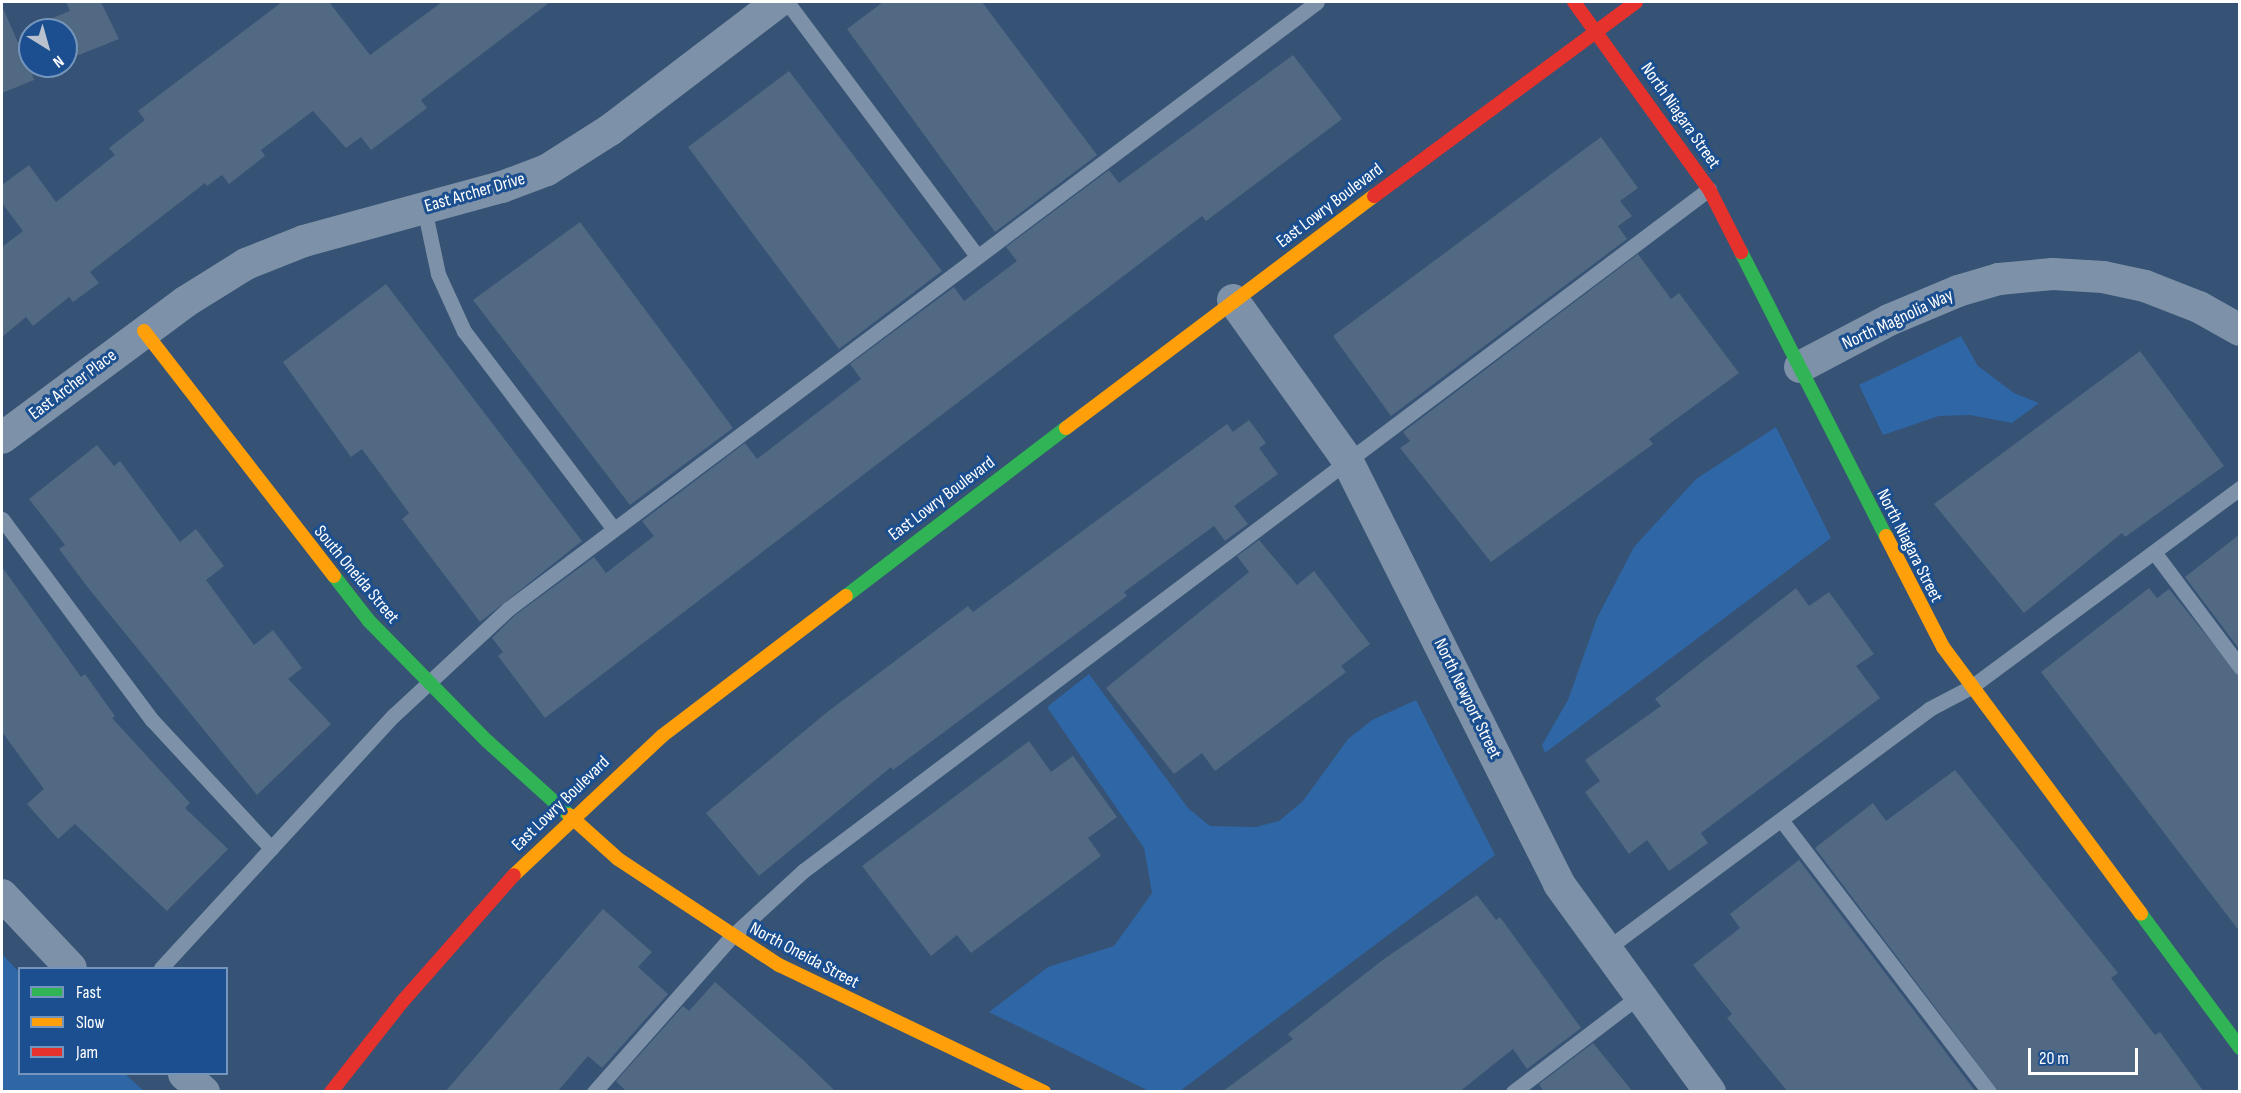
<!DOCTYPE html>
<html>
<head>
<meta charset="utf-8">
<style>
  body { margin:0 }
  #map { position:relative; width:2241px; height:1093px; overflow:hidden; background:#365274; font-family:"Sofia Sans Condensed",sans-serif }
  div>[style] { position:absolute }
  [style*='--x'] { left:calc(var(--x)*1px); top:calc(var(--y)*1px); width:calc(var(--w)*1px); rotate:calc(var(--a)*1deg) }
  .green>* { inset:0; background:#2f66a5 }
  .building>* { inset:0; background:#526984 }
  .lane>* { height:15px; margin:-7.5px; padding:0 7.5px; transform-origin:7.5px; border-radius:7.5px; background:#7d92a8 }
  .street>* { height:32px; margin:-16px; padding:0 16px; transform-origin:16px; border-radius:16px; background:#7d92a8 }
  .fast>* { height:14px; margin:-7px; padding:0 7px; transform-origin:7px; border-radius:7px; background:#30b455 }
  .slow>* { height:14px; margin:-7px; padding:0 7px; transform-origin:7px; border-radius:7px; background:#ff9f0a }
  .jam>* { height:14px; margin:-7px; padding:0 7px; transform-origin:7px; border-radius:7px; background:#e5322d }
  span { translate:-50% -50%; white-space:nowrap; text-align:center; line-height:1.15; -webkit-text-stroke:6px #1b4f8f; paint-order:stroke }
  .street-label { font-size:18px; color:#fff }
  .frame { position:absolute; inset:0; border:3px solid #fff; pointer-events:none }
  .legend { position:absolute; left:18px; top:967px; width:210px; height:108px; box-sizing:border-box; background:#1b4f8f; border:2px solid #7695bc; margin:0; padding:8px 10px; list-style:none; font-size:18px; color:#fff }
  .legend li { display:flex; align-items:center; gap:12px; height:30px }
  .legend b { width:30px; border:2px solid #7695bc }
  .north { position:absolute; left:18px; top:18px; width:60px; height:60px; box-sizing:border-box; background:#1b4f8f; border:2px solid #7695bc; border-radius:50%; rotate:143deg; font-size:16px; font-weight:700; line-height:24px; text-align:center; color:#fff }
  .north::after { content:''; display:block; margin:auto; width:21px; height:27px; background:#b9c2ce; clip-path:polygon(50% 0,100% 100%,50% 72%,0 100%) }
  .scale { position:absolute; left:2028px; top:1048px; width:110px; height:27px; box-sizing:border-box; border:3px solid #fff; border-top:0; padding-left:8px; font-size:18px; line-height:21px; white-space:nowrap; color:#fff; -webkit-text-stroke:4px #1b4f8f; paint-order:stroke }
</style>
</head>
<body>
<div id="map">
  <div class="green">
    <div style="clip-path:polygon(1961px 336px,1978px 366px,2014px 393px,2039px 403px,2012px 423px,1970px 415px,1939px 416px,1883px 435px,1859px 385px)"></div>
    <div style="clip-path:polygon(1776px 427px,1831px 538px,1545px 753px,1542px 745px,1568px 700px,1597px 618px,1634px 547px,1696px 479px)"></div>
    <div style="clip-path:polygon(1089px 674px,1188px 808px,1210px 826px,1256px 827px,1279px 821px,1303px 801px,1348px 739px,1372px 720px,1416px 700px,1495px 855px,1180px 1091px,1149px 1091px,989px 1012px,1048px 967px,1114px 946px,1152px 893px,1144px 848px,1047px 707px)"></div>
    <div style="clip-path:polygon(2px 954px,19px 972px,20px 1074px,125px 1074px,144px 1091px,2px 1091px)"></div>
  </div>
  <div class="building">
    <div style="clip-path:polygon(66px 2px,101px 2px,119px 39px,66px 60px,66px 30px,45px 30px,42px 22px,70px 11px)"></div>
    <div style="clip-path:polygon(282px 2px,329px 2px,370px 55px,442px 2px,550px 2px,421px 100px,427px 108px,371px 150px,361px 137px,346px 148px,313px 111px,261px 150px,265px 156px,229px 184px,222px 175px,207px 186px,205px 183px,90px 272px,99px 283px,73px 302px,69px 297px,33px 326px,26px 317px,2px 337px,2px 247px,23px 231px,2px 203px,2px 185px,29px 165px,56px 202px,115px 155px,109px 148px,145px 120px,138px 111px)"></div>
    <div style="clip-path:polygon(883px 2px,982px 2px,1097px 155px,995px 232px,847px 29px)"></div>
    <div style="clip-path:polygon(2px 6px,23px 54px,18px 42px,30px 37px,30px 66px,52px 66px,32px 74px,34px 80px,2px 93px)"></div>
    <div style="clip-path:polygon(1293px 55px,1342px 119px,1206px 221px,1202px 216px,545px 718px,498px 656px,503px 652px,492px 638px,514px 616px,594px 557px,606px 573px,654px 536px,642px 521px,745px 443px,757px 459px,861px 379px,850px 364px,954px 287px,964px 301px,1017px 261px,1006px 247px,1109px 170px,1119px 183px)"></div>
    <div style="clip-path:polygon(789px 71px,942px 271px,839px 349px,688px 147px)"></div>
    <div style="clip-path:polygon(1601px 137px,1638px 188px,1620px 201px,1632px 216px,1618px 226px,1627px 239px,1391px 416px,1333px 336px)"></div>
    <div style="clip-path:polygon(580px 222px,733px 428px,630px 505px,473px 300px)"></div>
    <div style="clip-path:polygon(1638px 254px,1671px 299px,1679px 293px,1739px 373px,1649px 439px,1653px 444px,1491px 562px,1400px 448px,1410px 441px,1403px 432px)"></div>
    <div style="clip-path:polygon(386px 284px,582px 541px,480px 622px,402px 519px,409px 513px,362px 449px,351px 457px,283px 362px)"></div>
    <div style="clip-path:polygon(2140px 351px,2224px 466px,2125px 537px,2122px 533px,2024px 613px,1934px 504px)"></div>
    <div style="clip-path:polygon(1249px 420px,1266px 443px,1259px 448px,1278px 474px,1234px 506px,1248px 524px,1225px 541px,1214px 526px,1124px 592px,1127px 596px,1104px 613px,893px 770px,891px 767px,759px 876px,706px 813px,826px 713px,968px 606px,973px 612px,1227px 424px,1233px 432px)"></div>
    <div style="clip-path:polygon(97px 445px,114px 466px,120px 461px,180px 542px,196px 529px,224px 566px,206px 580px,254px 645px,273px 630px,302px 668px,288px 679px,331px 724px,257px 795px,89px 589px,59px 549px,65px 545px,29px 499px)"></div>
    <div style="clip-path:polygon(2240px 534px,2240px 650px,2185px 577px)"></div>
    <div style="clip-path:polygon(1259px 540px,1297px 585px,1314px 571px,1370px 644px,1341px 666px,1346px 672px,1215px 771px,1202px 753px,1174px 774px,1106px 688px,1249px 572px,1237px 556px)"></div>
    <div style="clip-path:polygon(2px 567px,81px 677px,85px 674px,115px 716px,112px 718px,190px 803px,185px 808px,228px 849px,167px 911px,75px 824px,58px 839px,27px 804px,44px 789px,2px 732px)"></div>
    <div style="clip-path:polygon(1796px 588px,1809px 606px,1829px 592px,1874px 654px,1856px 666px,1880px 698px,1701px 833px,1708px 843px,1669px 871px,1647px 840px,1629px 854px,1585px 792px,1600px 781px,1585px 760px,1661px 706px,1655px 699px)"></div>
    <div style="clip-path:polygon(2149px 588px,2157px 598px,2169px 589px,2240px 677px,2240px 932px,2041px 672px)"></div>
    <div style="clip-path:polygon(1029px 741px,1051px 772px,1073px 756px,1117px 817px,1088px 838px,1101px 856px,971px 953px,957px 935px,931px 956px,862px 866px)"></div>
    <div style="clip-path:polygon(1955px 770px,2118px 973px,2111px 978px,2155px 1035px,2160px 1032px,2204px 1092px,1999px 1092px,1815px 848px,1873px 803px,1886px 821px)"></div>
    <div style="clip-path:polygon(1799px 860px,1976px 1092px,1788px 1092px,1727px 1018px,1732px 1014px,1693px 965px,1740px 928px,1730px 914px)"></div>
    <div style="clip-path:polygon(1477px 895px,1496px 920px,1500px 917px,1581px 1028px,1527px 1069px,1513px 1049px,1459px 1092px,1222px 1092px,1293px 1039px,1288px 1034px,1384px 959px)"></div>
    <div style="clip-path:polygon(603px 909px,652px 952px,638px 967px,668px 994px,602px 1068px,588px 1056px,557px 1092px,445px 1092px)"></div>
    <div style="clip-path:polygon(715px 982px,802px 1059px,836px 1092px,627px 1092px,616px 1081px,683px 1006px,689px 1011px)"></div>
    <div style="clip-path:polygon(1593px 1043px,1633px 1092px,1544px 1092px,1539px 1084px)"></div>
  </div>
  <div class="lane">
    <div style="--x:787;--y:2;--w:317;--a:53.2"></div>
    <div style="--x:424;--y:208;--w:67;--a:78"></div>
    <div style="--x:438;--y:274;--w:63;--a:65.5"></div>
    <div style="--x:464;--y:331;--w:247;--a:52.9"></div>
    <div style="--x:2;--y:519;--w:251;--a:53.3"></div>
    <div style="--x:152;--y:720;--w:175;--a:47.1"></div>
    <div style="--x:2154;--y:552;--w:144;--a:53.2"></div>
    <div style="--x:1782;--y:821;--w:341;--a:52.6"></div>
    <div style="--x:1605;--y:950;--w:404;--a:-36.6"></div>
    <div style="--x:1929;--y:709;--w:47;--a:-27.6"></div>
    <div style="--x:1971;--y:687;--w:335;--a:-36.5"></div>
    <div style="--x:161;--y:968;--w:344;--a:-47.4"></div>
    <div style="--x:394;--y:715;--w:156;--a:-42.9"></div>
    <div style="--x:508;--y:609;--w:1011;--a:-36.88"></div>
    <div style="--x:594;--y:1092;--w:207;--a:-48.5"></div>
    <div style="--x:731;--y:937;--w:98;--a:-42.5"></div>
    <div style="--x:803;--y:871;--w:1134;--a:-36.97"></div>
    <div style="--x:1513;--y:1092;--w:158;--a:-37.3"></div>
  </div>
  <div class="street">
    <div style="--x:1233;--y:300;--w:194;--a:54.4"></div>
    <div style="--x:1346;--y:458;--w:476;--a:63.4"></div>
    <div style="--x:1559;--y:884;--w:257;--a:54"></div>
    <div style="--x:1800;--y:367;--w:101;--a:-27.8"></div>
    <div style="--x:1889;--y:320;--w:75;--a:-22.8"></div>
    <div style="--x:1958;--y:291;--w:43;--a:-16.3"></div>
    <div style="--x:1999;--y:279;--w:54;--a:-5.3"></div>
    <div style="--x:2053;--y:274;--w:50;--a:3.4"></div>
    <div style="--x:2103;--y:277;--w:43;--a:12.1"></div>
    <div style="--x:2145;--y:286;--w:58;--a:21.3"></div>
    <div style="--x:2199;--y:307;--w:47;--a:29.3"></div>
    <div style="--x:2;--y:438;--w:228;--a:-36.6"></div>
    <div style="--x:185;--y:302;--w:72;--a:-31.9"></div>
    <div style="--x:246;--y:264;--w:62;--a:-21.6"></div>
    <div style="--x:304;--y:241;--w:205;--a:-15.3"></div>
    <div style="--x:502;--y:187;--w:48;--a:-20.7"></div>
    <div style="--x:547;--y:170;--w:75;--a:-32.4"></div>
    <div style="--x:610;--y:130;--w:211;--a:-37.3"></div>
    <div style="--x:2;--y:895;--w:100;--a:46.6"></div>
    <div style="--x:184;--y:1074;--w:27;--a:42"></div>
  </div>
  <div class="fast">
    <div style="--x:1741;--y:252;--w:319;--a:63"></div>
    <div style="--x:334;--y:576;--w:57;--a:52.1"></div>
    <div style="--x:369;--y:621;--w:168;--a:45.5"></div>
    <div style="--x:487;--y:741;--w:110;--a:42.1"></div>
    <div style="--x:846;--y:596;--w:277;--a:-37.4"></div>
    <div style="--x:2141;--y:914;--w:167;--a:53.5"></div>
  </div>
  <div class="slow">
    <div style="--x:144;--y:331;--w:310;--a:52.2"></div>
    <div style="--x:1066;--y:428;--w:386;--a:-37"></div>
    <div style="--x:1886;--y:536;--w:125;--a:62.8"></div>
    <div style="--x:1943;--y:647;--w:332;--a:53.4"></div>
    <div style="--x:569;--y:815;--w:66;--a:41.9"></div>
    <div style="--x:618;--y:859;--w:193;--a:33.4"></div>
    <div style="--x:779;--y:965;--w:294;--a:25.6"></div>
    <div style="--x:514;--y:875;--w:203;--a:-43.2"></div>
    <div style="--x:662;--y:736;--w:231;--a:-37.3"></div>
  </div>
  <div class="jam">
    <div style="--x:1574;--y:2;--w:231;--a:54.2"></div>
    <div style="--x:1709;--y:189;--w:71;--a:63.1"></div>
    <div style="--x:1374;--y:196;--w:326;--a:-36.5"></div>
    <div style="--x:331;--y:1092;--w:115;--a:-51.7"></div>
    <div style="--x:402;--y:1002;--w:169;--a:-48.6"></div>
  </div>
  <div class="street-label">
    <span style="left:1680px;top:116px;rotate:55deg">North Niagara Street</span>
    <span style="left:475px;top:193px;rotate:-16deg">East Archer Drive</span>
    <span style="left:1330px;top:206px;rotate:-37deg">East Lowry Boulevard</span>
    <span style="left:1898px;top:320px;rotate:-25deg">North Magnolia Way</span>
    <span style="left:73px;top:385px;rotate:-37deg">East Archer Place</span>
    <span style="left:942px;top:499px;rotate:-37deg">East Lowry Boulevard</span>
    <span style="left:1909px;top:546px;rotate:63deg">North Niagara Street</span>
    <span style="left:356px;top:575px;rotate:50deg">South Oneida Street</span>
    <span style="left:1467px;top:699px;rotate:64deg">North Newport Street</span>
    <span style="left:561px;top:804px;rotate:-44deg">East Lowry Boulevard</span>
    <span style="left:804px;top:956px;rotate:28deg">North Oneida Street</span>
  </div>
  <div class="frame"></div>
  <ul class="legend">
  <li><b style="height:8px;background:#30b455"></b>Fast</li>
  <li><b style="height:8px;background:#ff9f0a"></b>Slow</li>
  <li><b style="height:8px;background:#e5322d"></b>Jam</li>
  </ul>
  <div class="north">N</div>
  <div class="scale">20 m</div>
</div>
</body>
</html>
